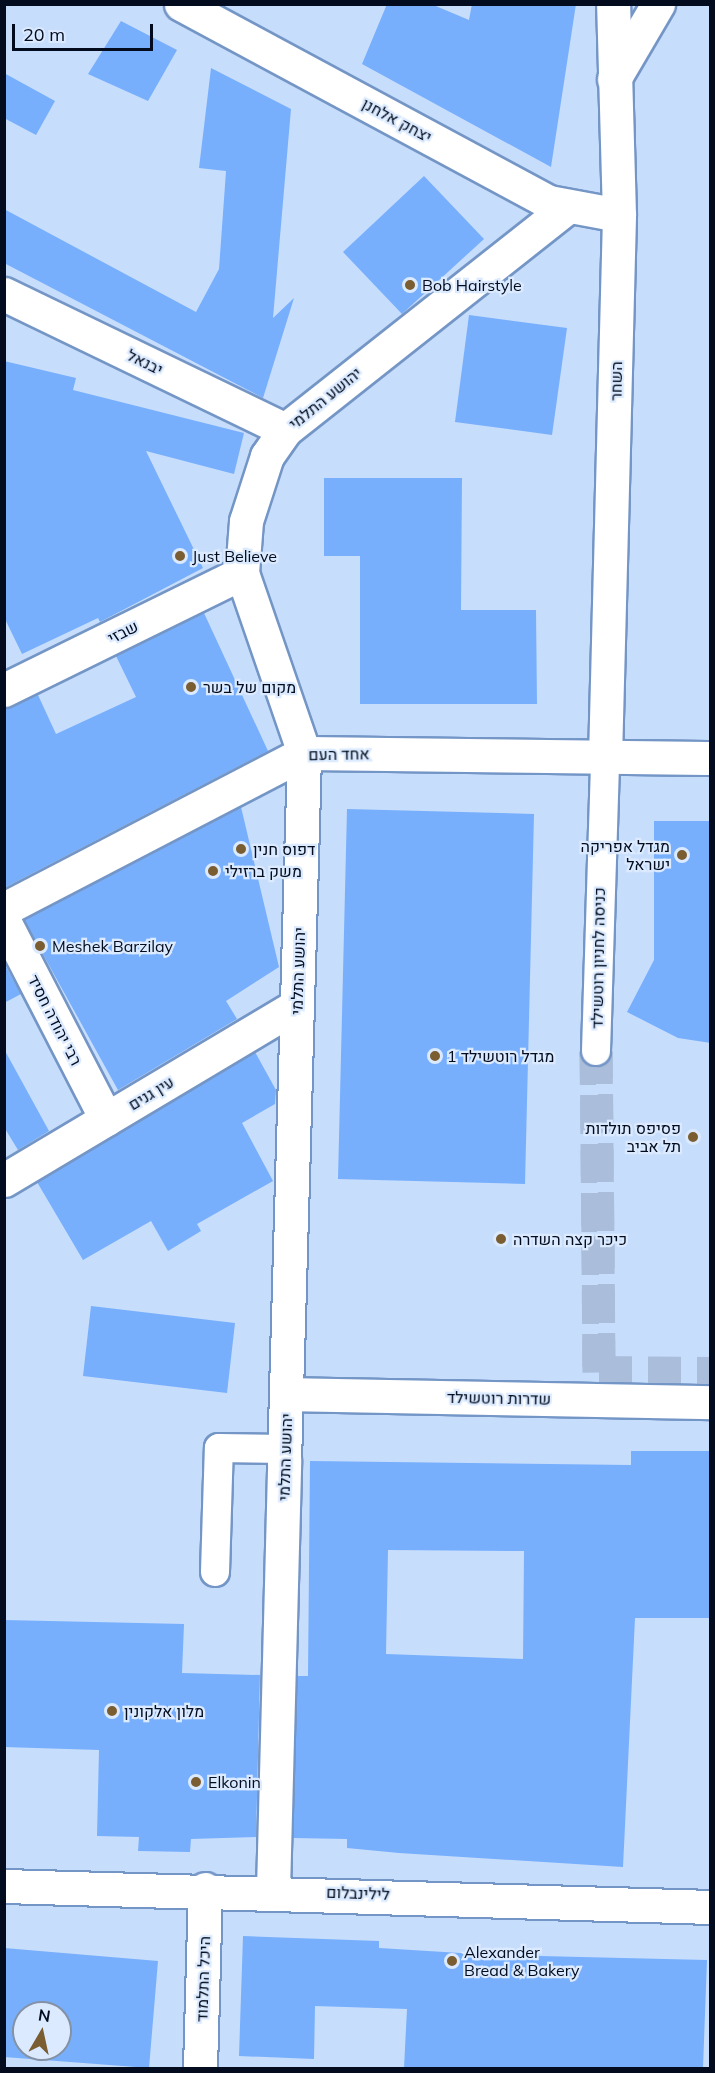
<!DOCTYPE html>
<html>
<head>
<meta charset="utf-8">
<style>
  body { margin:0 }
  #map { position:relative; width:715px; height:2073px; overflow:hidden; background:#c7ddfc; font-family:Mulish,Heebo,sans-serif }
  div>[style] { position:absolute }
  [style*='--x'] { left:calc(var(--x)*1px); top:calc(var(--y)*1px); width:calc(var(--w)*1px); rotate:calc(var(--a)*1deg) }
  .building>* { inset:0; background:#77affd }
  .minor-tunnel>* { height:33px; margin-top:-16.5px; transform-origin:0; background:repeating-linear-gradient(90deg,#aabedb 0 33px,transparent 0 49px) }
  .roads { filter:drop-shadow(2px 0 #7496c6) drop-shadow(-2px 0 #7496c6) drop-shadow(0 2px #7496c6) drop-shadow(0 -2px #7496c6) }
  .service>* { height:28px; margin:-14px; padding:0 14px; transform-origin:14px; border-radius:14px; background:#fff }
  .pedestrian>* { height:33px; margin:-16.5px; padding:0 16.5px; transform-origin:16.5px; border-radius:16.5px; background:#fff }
  .minor>* { height:33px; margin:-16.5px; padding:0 16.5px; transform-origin:16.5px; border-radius:16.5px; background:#fff }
  .dots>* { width:16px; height:16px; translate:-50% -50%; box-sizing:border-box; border:3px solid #dbeaff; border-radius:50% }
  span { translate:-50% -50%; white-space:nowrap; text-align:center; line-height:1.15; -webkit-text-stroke:4.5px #dbeaff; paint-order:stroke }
  .street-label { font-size:16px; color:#030c1e }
  .poi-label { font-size:16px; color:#030c1e }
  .left { translate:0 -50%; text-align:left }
  .right { translate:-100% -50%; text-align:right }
  .frame { position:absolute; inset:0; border:6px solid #030c1e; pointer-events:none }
  .north { position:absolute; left:12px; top:2001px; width:60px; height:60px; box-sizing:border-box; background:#dbeaff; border:2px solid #8591a5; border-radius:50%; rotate:9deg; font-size:16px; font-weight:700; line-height:24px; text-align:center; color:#030c1e }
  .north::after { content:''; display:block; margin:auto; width:21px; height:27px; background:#7a5d30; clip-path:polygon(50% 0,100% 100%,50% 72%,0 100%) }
  .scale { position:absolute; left:12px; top:24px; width:141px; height:27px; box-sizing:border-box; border:3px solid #030c1e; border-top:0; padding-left:8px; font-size:18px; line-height:21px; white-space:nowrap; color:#030c1e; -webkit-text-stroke:4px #dbeaff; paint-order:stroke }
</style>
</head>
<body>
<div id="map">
  <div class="building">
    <div style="clip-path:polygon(387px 4px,431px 4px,469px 20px,472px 4px,576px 4px,551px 167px,362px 64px)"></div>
    <div style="clip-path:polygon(121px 21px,177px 50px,148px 101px,88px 74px)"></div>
    <div style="clip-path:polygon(211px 68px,291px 109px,273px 318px,294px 298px,263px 398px,4px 263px,4px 209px,196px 312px,219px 269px,226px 171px,199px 168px)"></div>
    <div style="clip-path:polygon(4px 73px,55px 101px,36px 135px,4px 118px)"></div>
    <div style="clip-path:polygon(424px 176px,484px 239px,402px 314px,343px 252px)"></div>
    <div style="clip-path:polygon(469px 315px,567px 328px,552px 435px,455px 422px)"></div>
    <div style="clip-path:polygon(4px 361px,76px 378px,73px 390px,244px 433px,234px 474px,146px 451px,203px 568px,100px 622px,98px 618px,22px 654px,4px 617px)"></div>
    <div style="clip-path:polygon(324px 478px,462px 478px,461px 610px,536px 610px,537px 704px,360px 704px,360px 556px,324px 556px)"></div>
    <div style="clip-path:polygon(204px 613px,268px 751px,4px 888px,4px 710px,38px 695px,56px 734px,136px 697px,116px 656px)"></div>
    <div style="clip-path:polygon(241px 807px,279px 967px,226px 1001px,237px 1019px,118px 1090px,24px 920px)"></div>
    <div style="clip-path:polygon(347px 809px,534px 814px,525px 1184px,338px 1179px)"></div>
    <div style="clip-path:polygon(654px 821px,711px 821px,711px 1043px,678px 1038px,627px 1012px,654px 960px)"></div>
    <div style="clip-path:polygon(4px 963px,21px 994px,4px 1003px)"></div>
    <div style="clip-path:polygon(4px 1049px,49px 1131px,18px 1150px,4px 1127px)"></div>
    <div style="clip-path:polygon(255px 1052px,276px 1090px,275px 1104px,242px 1123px,273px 1181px,197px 1224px,201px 1231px,168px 1251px,151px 1221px,83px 1260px,37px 1182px)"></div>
    <div style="clip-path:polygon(91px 1306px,235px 1323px,227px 1393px,83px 1376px)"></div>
    <div style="clip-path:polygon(evenodd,631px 1451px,711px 1451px,711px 1618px,635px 1618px,623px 1867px,399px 1853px,347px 1848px,347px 1839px,293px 1838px,297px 1676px,308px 1676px,310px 1461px,631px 1465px,631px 1451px,388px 1550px,524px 1551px,523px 1659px,386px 1654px,388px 1550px)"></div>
    <div style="clip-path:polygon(4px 1620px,184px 1624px,182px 1673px,260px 1675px,256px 1837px,191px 1839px,190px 1852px,138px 1851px,139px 1837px,97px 1836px,99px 1750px,4px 1747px)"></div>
    <div style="clip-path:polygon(243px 1936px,379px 1941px,379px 1948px,493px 1955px,707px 1960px,703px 2068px,404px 2068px,407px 2009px,315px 2006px,314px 2059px,239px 2056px)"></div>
    <div style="clip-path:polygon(evenodd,4px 1948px,158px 1961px,149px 2068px,4px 2057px,4px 1948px,24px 2013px,60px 2013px,60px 2049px,24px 2049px,24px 2013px)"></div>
  </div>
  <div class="minor-tunnel">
    <div style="--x:596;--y:1051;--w:184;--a:89.4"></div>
    <div style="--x:598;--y:1235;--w:137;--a:89.6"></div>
    <div style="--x:599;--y:1372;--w:321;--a:-90.5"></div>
    <div style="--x:599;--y:1372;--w:111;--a:0.5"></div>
  </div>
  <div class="roads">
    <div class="service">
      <div style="--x:596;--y:1051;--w:293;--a:-88.2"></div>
      <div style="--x:215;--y:1572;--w:124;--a:-88.2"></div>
      <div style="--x:219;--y:1448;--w:66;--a:0.9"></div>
    </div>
    <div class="pedestrian">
      <div style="--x:4;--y:909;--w:338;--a:-27.5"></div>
      <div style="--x:287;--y:1394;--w:423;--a:1.1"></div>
      <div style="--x:273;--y:1890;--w:428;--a:-88.5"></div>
    </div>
    <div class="minor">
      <div style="--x:181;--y:4;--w:418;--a:28.3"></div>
      <div style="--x:549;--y:202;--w:71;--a:10.5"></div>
      <div style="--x:614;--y:79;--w:87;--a:-59.6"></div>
      <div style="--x:4;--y:294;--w:312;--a:25.8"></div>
      <div style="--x:4;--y:690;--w:265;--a:-26.2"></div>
      <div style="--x:304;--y:753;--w:406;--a:0.7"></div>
      <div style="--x:605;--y:758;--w:543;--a:-88.52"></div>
      <div style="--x:619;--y:215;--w:211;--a:-91.6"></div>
      <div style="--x:4;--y:921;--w:223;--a:62.7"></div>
      <div style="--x:4;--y:1180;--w:341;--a:-30.8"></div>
      <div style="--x:284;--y:1462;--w:709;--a:-88.38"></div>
      <div style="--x:304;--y:753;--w:190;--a:-109"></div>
      <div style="--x:242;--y:573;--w:52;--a:-85.6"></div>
      <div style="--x:246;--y:521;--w:68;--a:-72.1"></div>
      <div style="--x:267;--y:456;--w:32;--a:-55"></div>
      <div style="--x:285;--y:430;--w:358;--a:-38.3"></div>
      <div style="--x:4;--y:1886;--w:706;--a:1.7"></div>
      <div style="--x:200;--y:2068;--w:179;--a:-88.4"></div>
    </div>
  </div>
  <div class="dots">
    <div style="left:410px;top:285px;background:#7a5d30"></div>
    <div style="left:180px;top:556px;background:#7a5d30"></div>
    <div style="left:191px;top:687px;background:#7a5d30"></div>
    <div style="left:241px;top:849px;background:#7a5d30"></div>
    <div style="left:682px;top:855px;background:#7a5d30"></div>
    <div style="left:213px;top:871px;background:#7a5d30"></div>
    <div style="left:40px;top:946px;background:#7a5d30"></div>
    <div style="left:435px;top:1056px;background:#7a5d30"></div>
    <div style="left:693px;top:1137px;background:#7a5d30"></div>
    <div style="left:501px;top:1239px;background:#7a5d30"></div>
    <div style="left:112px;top:1711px;background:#7a5d30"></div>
    <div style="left:196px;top:1782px;background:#7a5d30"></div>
    <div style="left:452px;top:1961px;background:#7a5d30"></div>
  </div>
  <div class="street-label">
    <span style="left:397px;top:120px;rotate:28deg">יצחק אלחנן</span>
    <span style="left:145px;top:362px;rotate:26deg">יבנאל</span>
    <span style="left:616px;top:381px;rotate:-89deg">השחר</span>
    <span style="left:325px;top:398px;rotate:-39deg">יהושע התלמי</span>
    <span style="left:123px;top:632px;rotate:-26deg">שבזי</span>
    <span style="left:339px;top:754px;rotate:-1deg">אחד העם</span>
    <span style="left:598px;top:958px;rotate:-89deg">כניסה לחניון רוטשילד</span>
    <span style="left:298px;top:971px;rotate:-88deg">יהושע התלמי</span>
    <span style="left:55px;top:1020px;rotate:63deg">רבי יהודה חסיד</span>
    <span style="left:151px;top:1093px;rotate:-31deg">עין גנים</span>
    <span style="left:499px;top:1398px;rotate:1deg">שדרות רוטשילד</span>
    <span style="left:285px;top:1457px;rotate:-88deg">יהושע התלמי</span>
    <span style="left:358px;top:1893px;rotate:2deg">לילינבלום</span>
    <span style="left:203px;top:1979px;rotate:-88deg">היכל התלמוד</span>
  </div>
  <div class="poi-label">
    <span class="left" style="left:422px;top:285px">Bob Hairstyle</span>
    <span class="left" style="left:192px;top:556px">Just Believe</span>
    <span class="left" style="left:203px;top:687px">מקום של בשר</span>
    <span class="right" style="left:670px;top:855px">מגדל אפריקה<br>ישראל</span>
    <span class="left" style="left:253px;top:849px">דפוס חנין</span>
    <span class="left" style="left:225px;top:871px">משק ברזילי</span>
    <span class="left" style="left:52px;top:946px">Meshek Barzilay</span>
    <span class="left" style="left:447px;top:1056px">מגדל רוטשילד 1</span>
    <span class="right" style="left:681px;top:1137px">פסיפס תולדות<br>תל אביב</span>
    <span class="left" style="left:513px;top:1239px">כיכר קצה השדרה</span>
    <span class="left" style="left:124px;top:1711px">מלון אלקונין</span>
    <span class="left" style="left:208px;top:1782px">Elkonin</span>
    <span class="left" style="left:464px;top:1961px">Alexander<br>Bread &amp; Bakery</span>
  </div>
  <div class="frame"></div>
  <div class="north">N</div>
  <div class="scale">20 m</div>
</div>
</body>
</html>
